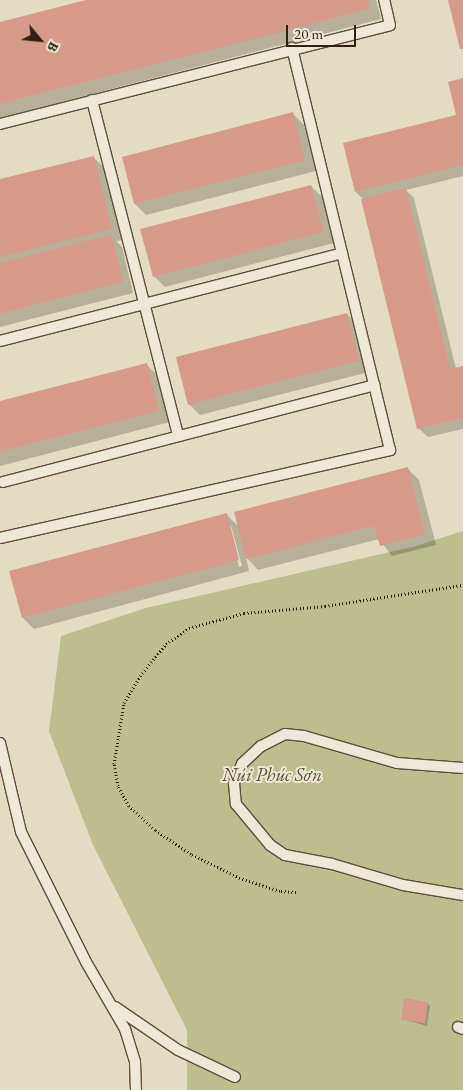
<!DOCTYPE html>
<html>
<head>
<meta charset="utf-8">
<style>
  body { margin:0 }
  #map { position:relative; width:463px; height:1090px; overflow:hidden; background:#e4dcc2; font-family:"EB Garamond",serif }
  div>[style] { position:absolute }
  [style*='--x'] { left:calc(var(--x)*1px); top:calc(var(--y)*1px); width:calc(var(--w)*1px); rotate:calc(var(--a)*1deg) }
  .green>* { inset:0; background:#bcbe8e }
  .shadow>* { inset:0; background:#0003 }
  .building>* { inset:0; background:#d59a8a }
  .path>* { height:3px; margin-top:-1.5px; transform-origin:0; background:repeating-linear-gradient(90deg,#331e15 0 1px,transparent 0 3.5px) }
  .roads { filter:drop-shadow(1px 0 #5f4e40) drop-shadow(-1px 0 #5f4e40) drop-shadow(0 1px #5f4e40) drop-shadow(0 -1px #5f4e40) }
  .service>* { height:10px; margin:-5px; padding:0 5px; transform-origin:5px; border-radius:5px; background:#ede8d7 }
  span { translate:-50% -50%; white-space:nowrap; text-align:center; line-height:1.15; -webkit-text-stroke:4px #ede8d7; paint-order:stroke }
  .park-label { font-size:19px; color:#5c4e39; font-style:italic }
  .north { position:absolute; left:15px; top:15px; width:50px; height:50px; -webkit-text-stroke:4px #ede8d7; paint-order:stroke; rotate:118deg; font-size:14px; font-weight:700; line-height:20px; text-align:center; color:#331e15 }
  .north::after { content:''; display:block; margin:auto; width:18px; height:22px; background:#331e15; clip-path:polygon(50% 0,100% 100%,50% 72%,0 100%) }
  .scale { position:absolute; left:286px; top:25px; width:70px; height:22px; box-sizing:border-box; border:2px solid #331e15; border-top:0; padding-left:6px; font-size:15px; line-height:18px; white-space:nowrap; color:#331e15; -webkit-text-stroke:4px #ede8d7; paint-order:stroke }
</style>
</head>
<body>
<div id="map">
  <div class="green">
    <div style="clip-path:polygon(463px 531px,463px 1090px,187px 1090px,187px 1030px,93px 845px,49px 731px,61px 636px,146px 608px,416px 546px)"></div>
  </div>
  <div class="shadow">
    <div style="clip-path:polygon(91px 0,376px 0,381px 19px,0 118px,0 24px)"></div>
    <div style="clip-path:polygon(463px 79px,463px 176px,406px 190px,414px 198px,456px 369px,463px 367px,463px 429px,428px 437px,418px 428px,364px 200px,356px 192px,457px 116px)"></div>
    <div style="clip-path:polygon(293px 114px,304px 125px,316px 171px,146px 215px,135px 204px,124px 158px)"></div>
    <div style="clip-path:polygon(93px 157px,105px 168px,122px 240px,116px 241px,122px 247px,133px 293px,0 327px,0 180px)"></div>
    <div style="clip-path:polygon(311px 186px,322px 197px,334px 243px,165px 287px,154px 276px)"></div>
    <div style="clip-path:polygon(347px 314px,358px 325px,369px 372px,200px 415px,189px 404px)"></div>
    <div style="clip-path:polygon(147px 365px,158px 376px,170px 422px,0 466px,0 403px)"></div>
    <div style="clip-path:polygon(evenodd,408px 469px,419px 480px,436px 545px,392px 556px,379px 539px,258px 570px,246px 557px,249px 571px,34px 629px,23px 618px,226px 514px,239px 527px,408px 469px,229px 526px,231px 526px,242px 566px,239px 567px,229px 526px)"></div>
    <div style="clip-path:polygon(427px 1003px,430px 1006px,427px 1026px,402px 1019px)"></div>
  </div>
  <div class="building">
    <div style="clip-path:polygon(86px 0,368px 0,370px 9px,0 104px,0 22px)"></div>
    <div style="clip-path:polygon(448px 0,463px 0,463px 49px,460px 49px)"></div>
    <div style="clip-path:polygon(463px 78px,463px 165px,355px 192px,343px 143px,456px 115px,448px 82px)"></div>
    <div style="clip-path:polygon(293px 112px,305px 160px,134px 204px,122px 157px)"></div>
    <div style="clip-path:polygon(94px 156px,112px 229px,0 257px,0 179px)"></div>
    <div style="clip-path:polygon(311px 185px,324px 232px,153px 277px,140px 229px)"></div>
    <div style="clip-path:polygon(406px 188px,450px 369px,463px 366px,463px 418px,417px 429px,361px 199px)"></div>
    <div style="clip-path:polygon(111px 234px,123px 282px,0 314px,0 263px)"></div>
    <div style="clip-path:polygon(347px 313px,359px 361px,188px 405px,176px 357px)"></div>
    <div style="clip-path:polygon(147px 363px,159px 411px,0 452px,0 401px)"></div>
    <div style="clip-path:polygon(408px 467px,425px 534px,380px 546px,374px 526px,246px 559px,234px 512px)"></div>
    <div style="clip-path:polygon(227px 513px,239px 560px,22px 618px,9px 571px)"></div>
    <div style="clip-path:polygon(404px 998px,428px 1002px,425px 1023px,401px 1020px)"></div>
  </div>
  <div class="path">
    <div style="--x:296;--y:892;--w:16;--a:-176"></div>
    <div style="--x:280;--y:891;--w:42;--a:-162"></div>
    <div style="--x:240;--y:878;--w:55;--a:-153.9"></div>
    <div style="--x:191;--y:854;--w:43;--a:-146.3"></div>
    <div style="--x:155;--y:830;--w:35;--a:-137"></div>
    <div style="--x:129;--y:806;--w:23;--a:-119"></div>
    <div style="--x:118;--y:786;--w:22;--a:-100"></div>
    <div style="--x:114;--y:764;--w:62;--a:-80.7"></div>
    <div style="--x:124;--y:703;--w:31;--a:-59"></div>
    <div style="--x:140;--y:676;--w:41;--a:-50.9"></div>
    <div style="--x:166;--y:644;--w:28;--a:-35"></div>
    <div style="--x:189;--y:628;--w:57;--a:-15.3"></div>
    <div style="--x:244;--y:613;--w:81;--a:-4.9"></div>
    <div style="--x:325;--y:606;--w:140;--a:-8.7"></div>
  </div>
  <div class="roads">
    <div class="service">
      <div style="--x:92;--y:100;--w:347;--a:75.6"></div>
      <div style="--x:0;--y:124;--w:402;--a:-14.2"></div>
      <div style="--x:390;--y:25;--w:26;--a:-103"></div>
      <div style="--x:0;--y:341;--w:353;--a:-14.4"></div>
      <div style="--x:3;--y:482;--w:384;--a:-14.6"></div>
      <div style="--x:0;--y:538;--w:400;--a:-12.7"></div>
      <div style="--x:390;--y:450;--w:414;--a:-103.7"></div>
      <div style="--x:0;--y:743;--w:91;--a:76.7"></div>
      <div style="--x:21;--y:832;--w:145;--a:63.4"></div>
      <div style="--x:86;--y:962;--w:78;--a:59.8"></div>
      <div style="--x:125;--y:1029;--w:34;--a:73"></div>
      <div style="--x:135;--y:1062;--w:28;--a:88"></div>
      <div style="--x:463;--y:768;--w:66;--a:-175.7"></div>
      <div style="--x:397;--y:763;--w:97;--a:-163.8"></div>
      <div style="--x:304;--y:736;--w:19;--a:-174"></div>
      <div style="--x:285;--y:734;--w:27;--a:153"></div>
      <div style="--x:261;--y:746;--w:26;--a:137"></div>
      <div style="--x:242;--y:764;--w:21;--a:113"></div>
      <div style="--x:234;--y:783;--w:21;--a:85"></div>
      <div style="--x:236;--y:804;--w:53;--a:50.3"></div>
      <div style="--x:270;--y:845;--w:18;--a:34"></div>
      <div style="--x:285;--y:855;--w:48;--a:10.8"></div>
      <div style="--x:332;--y:864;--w:74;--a:16.5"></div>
      <div style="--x:403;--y:885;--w:61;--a:9.5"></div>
      <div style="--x:115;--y:1007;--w:76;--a:34.3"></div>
      <div style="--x:178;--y:1050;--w:63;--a:25.3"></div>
      <div style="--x:458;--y:1027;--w:5;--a:22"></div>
    </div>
  </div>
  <div class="park-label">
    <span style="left:272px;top:775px">Núi Phúc Sơn</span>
  </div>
  <div class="north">B</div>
  <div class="scale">20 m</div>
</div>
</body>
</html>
